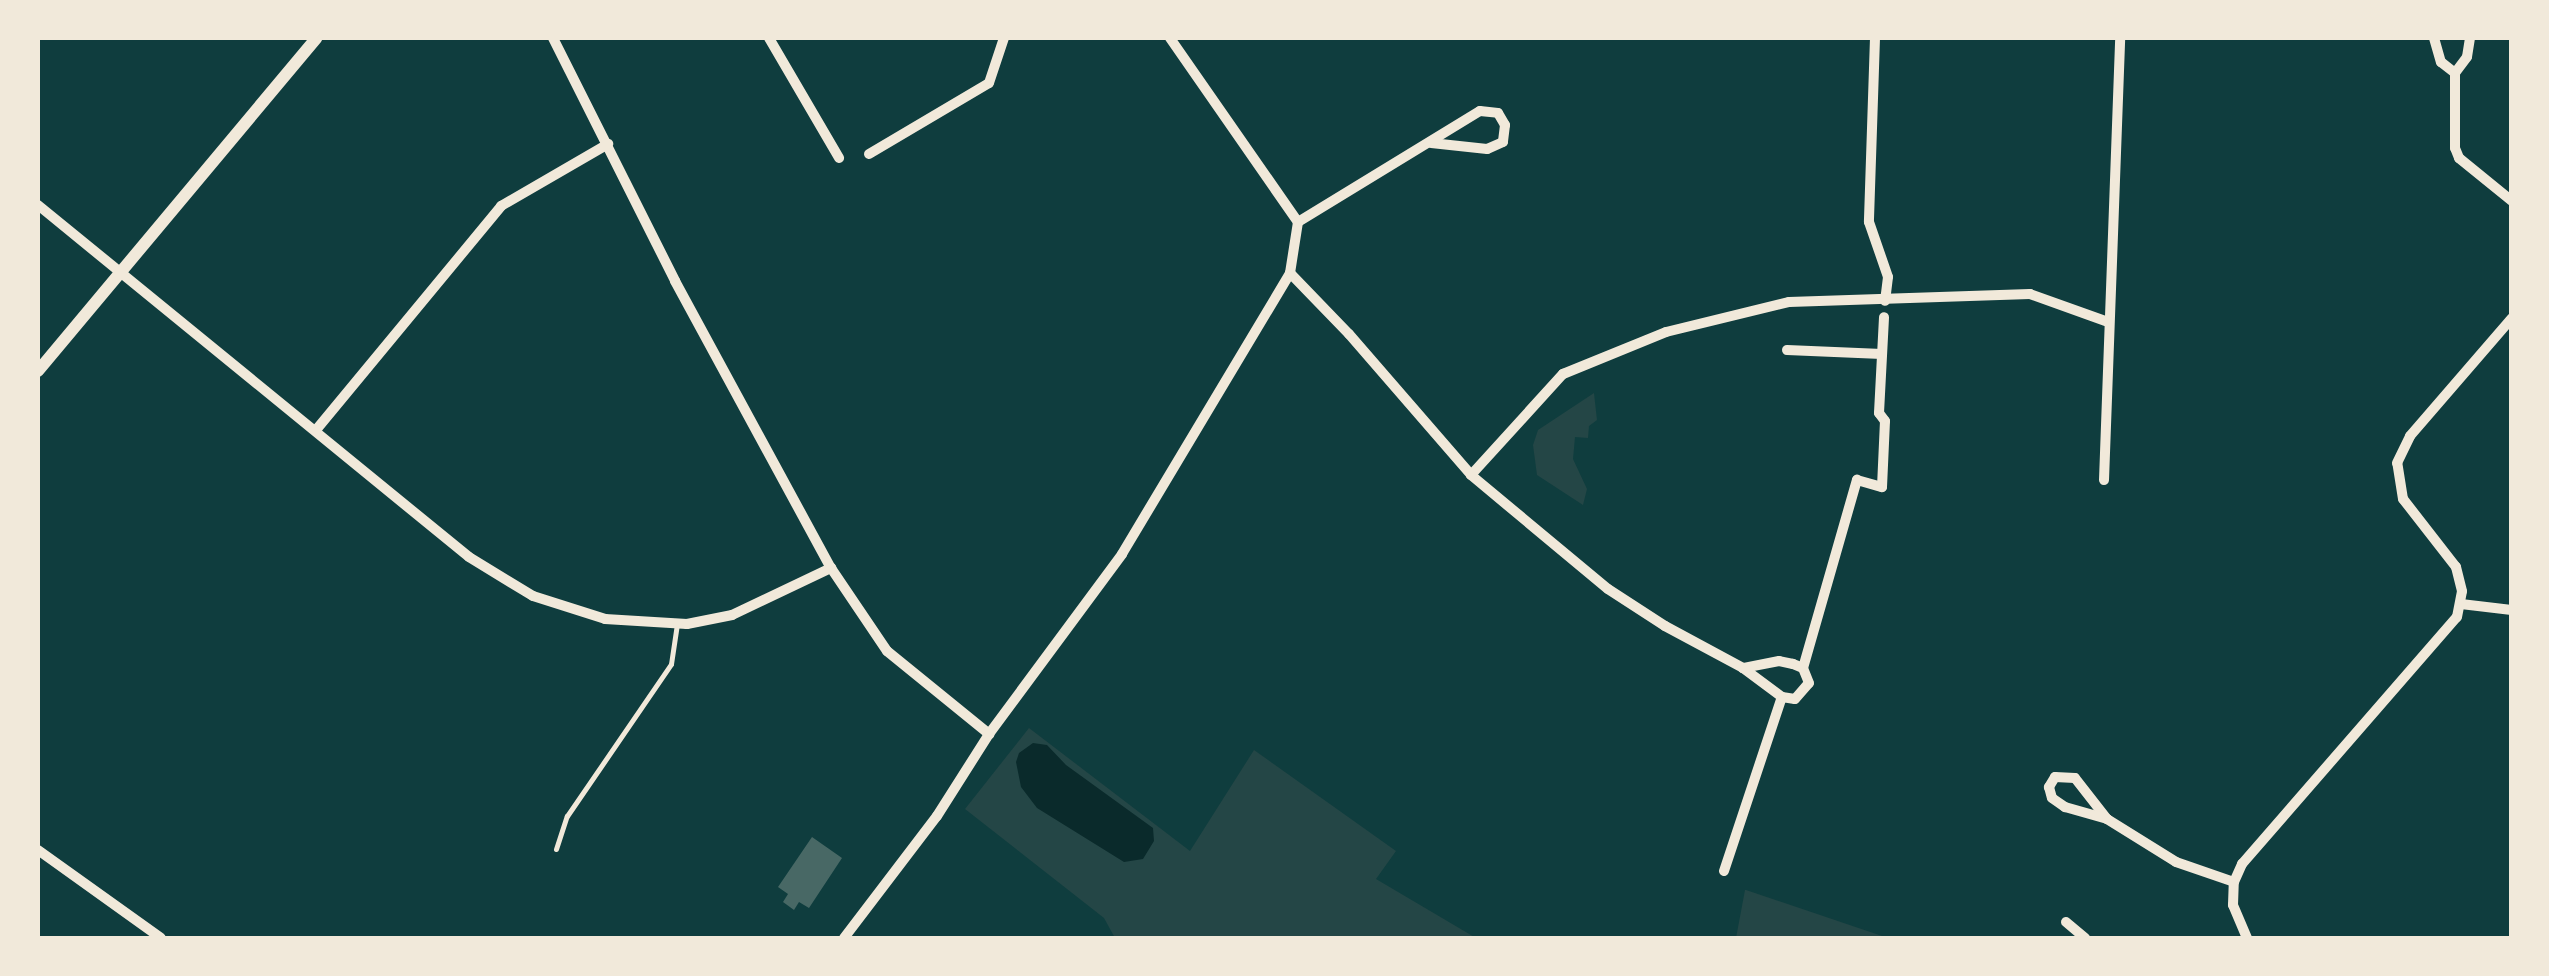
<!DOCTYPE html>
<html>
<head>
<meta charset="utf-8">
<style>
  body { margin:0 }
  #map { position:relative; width:2549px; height:976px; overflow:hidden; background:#0f3d3e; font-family:"Alegreya Sans",sans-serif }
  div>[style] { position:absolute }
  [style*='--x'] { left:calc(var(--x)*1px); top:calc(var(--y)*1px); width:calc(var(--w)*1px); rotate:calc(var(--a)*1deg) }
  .green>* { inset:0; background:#244646 }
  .water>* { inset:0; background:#0a2a2b }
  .building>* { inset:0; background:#486865 }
  .service>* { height:5px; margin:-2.5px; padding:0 2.5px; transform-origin:2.5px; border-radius:2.5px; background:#f1e9da }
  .minor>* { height:10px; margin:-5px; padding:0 5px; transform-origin:5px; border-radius:5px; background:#f1e9da }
  .tertiary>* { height:12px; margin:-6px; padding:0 6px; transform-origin:6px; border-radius:6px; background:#f1e9da }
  span { translate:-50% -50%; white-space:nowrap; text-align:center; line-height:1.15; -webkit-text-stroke:9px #f1e9da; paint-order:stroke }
  .frame { position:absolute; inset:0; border:40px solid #f1e9da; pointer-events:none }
</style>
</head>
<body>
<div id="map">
  <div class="green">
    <div style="clip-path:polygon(1594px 393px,1597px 420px,1589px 426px,1588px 438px,1575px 437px,1573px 459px,1587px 489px,1583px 505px,1537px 475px,1533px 445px,1538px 430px)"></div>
    <div style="clip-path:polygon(1029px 728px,1190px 851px,1254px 750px,1396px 851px,1376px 879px,1476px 938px,1115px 938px,1104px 918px,965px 809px)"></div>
    <div style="clip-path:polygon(1745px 890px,1746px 890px,1888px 938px,1736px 938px)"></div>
  </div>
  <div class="water">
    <div style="clip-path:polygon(1033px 743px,1047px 745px,1066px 765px,1153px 828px,1154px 841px,1143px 859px,1124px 862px,1037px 808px,1021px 787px,1016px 762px,1019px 753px)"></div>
  </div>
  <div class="building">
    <div style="clip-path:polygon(812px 837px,842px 858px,809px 908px,799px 902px,794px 910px,783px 902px,788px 894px,778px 887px)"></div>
  </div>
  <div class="service">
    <div style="--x:556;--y:849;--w:35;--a:-72"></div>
    <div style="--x:567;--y:816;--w:184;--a:-55.6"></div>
    <div style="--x:671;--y:664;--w:40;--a:-81.5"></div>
  </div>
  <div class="minor">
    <div style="--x:553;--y:38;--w:272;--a:63.3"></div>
    <div style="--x:675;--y:281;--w:327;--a:61.5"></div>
    <div style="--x:831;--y:568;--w:100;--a:56"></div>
    <div style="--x:887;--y:651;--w:132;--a:39.1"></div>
    <div style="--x:769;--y:38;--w:139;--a:59.7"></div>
    <div style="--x:1170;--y:38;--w:224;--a:55.2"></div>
    <div style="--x:1298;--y:222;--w:52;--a:98.9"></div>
    <div style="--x:1290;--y:273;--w:85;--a:46"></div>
    <div style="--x:1349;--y:334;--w:186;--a:49.1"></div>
    <div style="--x:1471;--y:475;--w:178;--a:39.8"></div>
    <div style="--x:1608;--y:589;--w:68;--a:33"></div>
    <div style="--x:1665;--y:626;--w:89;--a:28.3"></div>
    <div style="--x:1743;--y:668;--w:49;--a:36.6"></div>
    <div style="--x:1782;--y:697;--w:13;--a:9"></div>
    <div style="--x:1795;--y:699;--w:21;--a:-49"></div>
    <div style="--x:1809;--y:683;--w:16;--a:-112"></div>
    <div style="--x:1803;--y:668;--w:11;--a:-158"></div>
    <div style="--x:1793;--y:664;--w:14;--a:-168"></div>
    <div style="--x:1779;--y:661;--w:37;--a:169"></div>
    <div style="--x:1875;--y:38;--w:184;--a:91.9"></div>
    <div style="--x:1869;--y:222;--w:58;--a:70.9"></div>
    <div style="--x:1888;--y:277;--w:24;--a:97"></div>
    <div style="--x:2434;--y:38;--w:25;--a:74"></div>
    <div style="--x:2441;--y:62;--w:18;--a:38"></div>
    <div style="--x:2470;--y:38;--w:19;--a:99"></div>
    <div style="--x:2467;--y:57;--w:20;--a:127"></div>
    <div style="--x:2455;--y:73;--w:75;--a:90"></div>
    <div style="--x:2455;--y:148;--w:11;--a:68"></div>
    <div style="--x:2459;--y:158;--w:68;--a:39.1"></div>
    <div style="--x:869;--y:154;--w:139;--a:-30.6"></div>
    <div style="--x:989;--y:83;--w:47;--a:-71.6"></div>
    <div style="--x:38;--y:205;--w:556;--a:39.24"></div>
    <div style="--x:469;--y:557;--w:75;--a:31.4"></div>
    <div style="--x:533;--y:596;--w:76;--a:17.7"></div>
    <div style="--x:605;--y:619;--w:82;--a:3.5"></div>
    <div style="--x:687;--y:624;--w:46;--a:-11.3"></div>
    <div style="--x:732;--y:615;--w:110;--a:-25.4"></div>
    <div style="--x:1298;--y:222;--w:213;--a:-31.4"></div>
    <div style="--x:1480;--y:111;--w:18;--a:6"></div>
    <div style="--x:1498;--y:113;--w:14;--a:60"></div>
    <div style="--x:1505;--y:125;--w:17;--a:97"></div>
    <div style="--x:1503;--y:142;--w:17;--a:156"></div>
    <div style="--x:1487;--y:149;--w:56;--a:-173.9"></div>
    <div style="--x:1787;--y:350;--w:95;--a:2.4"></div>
    <div style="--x:316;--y:430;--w:291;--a:-50.4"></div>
    <div style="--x:501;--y:206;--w:124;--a:-30.1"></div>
    <div style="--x:1471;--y:475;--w:137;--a:-47.7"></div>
    <div style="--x:1563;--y:374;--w:111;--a:-22.2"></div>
    <div style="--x:1666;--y:332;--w:127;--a:-13.7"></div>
    <div style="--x:1789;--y:302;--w:241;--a:-1.9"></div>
    <div style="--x:2030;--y:294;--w:83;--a:19.7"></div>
    <div style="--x:2104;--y:480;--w:442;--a:-87.9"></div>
    <div style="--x:2461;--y:604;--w:51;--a:6.7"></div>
    <div style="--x:1803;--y:668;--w:196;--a:-74"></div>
    <div style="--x:1857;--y:480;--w:26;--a:16"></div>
    <div style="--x:1882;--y:487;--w:66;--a:-87.4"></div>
    <div style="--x:1885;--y:421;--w:10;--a:-127"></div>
    <div style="--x:1879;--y:413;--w:96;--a:-87"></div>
    <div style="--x:2107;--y:819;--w:52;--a:-128"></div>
    <div style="--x:2075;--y:778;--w:20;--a:-177"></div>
    <div style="--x:2055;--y:777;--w:12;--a:121"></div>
    <div style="--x:2049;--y:787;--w:11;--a:75"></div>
    <div style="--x:2052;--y:798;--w:16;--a:35"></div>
    <div style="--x:2065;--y:807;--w:44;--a:15.9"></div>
    <div style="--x:2107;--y:819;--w:81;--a:31.9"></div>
    <div style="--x:2176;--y:862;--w:61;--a:19"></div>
    <div style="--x:38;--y:850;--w:151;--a:35.6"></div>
    <div style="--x:1724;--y:871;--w:183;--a:-71.6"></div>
    <div style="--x:2066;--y:922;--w:25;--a:40"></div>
    <div style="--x:844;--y:938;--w:153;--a:-52.7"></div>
    <div style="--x:937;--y:816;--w:97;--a:-57.6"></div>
    <div style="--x:989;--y:734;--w:224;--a:-53.5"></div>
    <div style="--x:1122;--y:554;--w:327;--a:-59.1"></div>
    <div style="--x:2247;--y:938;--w:36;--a:-113"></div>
    <div style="--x:2233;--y:905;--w:23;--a:-88"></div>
    <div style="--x:2234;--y:882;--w:20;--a:-66"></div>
    <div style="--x:2242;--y:864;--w:327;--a:-49"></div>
    <div style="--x:2457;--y:617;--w:26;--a:-79"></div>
    <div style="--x:2462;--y:591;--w:25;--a:-104"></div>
    <div style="--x:2456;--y:567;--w:86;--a:-127.9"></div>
    <div style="--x:2403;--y:499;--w:36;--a:-99"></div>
    <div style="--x:2397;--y:463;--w:30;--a:-64"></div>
    <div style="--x:2410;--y:436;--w:156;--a:-49.2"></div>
  </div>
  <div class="tertiary">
    <div style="--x:38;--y:371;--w:434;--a:-50.1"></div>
  </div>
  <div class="frame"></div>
</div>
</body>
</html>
